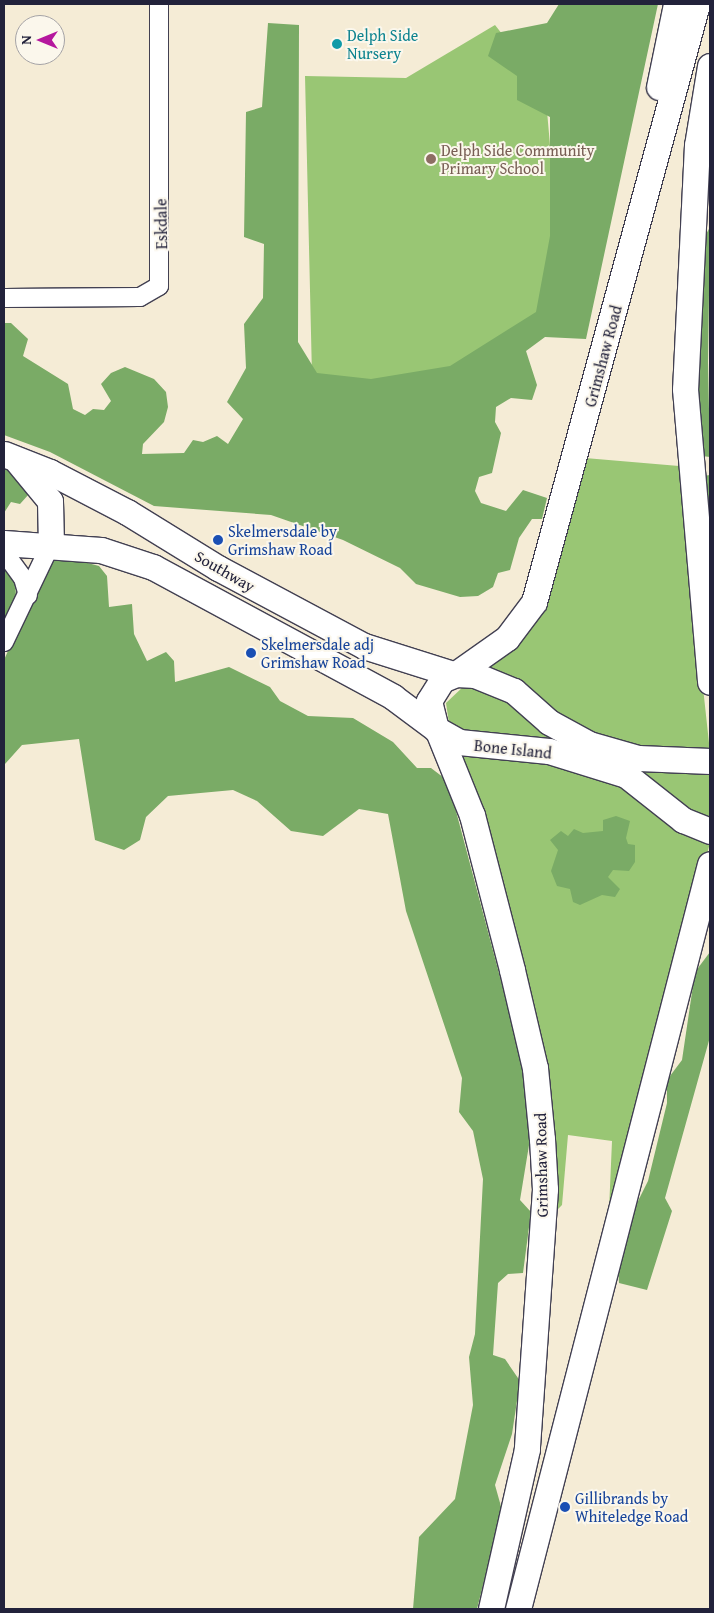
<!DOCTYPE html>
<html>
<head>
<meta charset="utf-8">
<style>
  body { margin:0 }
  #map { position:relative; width:714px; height:1613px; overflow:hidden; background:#f5ecd6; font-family:"Gentium Book Plus",serif }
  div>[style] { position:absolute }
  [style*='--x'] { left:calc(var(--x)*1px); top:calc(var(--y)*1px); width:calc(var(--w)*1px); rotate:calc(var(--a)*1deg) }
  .green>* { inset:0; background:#99c674 }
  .forest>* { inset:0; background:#7aab66 }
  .roads { filter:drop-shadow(1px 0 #424052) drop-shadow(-1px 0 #424052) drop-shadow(0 1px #424052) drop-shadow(0 -1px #424052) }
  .street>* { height:18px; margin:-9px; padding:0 9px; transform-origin:9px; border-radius:9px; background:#fff }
  .secondary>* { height:25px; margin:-12.5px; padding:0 12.5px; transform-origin:12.5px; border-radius:12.5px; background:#fff }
  .dots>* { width:14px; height:14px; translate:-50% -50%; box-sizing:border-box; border:2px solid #fbf7ec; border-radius:50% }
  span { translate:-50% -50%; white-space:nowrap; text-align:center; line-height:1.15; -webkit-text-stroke:4px #fbf7ec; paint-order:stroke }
  .culture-label { font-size:16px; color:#0d838f }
  .left { translate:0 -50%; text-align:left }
  .education-label { font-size:16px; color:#785e54 }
  .street-label { font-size:16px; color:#22223b }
  .transit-label { font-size:16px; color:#164399 }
  .frame { position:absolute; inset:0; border:5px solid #22223b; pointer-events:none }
  .north { position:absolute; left:15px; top:15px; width:50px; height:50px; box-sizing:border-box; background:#fbf7ec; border:1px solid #a4a2a5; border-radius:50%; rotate:270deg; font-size:14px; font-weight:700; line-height:20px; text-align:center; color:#22223b }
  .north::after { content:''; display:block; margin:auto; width:18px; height:22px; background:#b5179e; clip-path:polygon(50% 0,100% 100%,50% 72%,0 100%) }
</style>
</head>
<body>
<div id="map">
  <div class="green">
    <div style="clip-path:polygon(495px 25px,545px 88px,558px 237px,541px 314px,454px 370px,366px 384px,312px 376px,305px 76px,406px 78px)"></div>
    <div style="clip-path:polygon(585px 458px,679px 466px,710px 752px,662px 751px,589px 735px,482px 664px,498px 655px)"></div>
    <div style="clip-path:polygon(465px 685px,497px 692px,564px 743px,473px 737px,449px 723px,446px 703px)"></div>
    <div style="clip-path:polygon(461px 755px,543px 758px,621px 784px,710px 843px,609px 1210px,612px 1141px,568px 1135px,562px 1205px,556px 1211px)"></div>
    <div style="clip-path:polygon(633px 766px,710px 770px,710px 821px,697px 818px)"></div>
  </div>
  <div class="forest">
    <div style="clip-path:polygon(559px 4px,658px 4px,586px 339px,545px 337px,526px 351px,537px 385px,532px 400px,511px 398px,496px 407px,495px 422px,501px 433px,492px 473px,479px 477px,475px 491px,481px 503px,506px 511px,523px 490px,547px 498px,542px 519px,532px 519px,519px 538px,510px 570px,498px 573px,493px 587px,478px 596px,460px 597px,416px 584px,400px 568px,343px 540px,271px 515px,154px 506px,50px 452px,4px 435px,4px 323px,11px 323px,28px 339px,23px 356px,68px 384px,73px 409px,85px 415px,93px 409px,104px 410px,111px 401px,101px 384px,111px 373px,125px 367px,154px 379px,166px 392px,168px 407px,164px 422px,143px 444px,142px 454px,184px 453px,193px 440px,203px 442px,217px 436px,228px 444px,243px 419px,227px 402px,246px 368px,244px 324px,263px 298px,264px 244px,244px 237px,246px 112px,262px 107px,268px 23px,299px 25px,298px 342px,317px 373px,371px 379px,450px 366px,536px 312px,550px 236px,550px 117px,517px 100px,517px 76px,488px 56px,496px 33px,547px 23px)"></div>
    <div style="clip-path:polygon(710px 227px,708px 362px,710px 457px,702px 456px,694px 408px,704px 238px)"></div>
    <div style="clip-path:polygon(4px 459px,29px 494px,20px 504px,11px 502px,4px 513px)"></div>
    <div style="clip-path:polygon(710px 475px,710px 549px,703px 476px)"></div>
    <div style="clip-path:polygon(61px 556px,99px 566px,107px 576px,109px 607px,132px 604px,134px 634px,147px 661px,166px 652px,174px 661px,175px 682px,229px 667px,270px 687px,280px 701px,308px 716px,353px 718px,393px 742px,417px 768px,431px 768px,448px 781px,521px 1056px,531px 1133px,520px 1200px,531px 1212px,523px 1273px,508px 1274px,498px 1283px,493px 1355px,505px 1359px,520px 1381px,512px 1434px,495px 1485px,502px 1510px,477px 1609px,413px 1609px,419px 1537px,455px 1499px,473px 1405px,469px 1357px,475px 1334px,483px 1179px,473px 1131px,459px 1112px,462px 1078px,406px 911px,388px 814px,359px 809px,323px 836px,291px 831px,257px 801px,233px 790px,168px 796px,146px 817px,140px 840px,124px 850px,95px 840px,79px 739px,22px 745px,5px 764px,4px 820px,4px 660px,46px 565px)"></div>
    <div style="clip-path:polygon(4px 559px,15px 576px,16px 597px,4px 624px)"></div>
    <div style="clip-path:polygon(616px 816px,630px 821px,626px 838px,628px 844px,635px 845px,635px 862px,629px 871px,613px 870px,608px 877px,620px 889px,615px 897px,602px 895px,580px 905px,573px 902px,570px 889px,557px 886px,551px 871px,558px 850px,550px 840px,561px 831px,568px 836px,574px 829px,583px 833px,603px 831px,603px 820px)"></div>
    <div style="clip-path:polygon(710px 952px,710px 1037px,665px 1198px,672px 1211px,647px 1290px,619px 1283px,618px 1268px,637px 1203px,648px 1181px,667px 1103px,667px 1080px,682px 1060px,695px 972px)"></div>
  </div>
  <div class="roads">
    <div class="street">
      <div style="--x:4;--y:298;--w:136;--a:-0.4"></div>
      <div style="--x:140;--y:297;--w:22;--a:-30"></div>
      <div style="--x:159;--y:286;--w:282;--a:-90"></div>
      <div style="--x:4;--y:552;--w:32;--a:54"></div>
      <div style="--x:23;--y:578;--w:18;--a:74"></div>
      <div style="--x:4;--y:642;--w:109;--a:-64.4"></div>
    </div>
    <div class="secondary">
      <div style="--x:710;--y:66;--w:80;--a:99.3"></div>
      <div style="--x:697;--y:145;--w:244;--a:92.8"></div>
      <div style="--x:685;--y:389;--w:294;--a:85.1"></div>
      <div style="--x:659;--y:87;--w:85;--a:-78.4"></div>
      <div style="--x:4;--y:454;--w:49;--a:21.4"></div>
      <div style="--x:50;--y:472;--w:87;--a:27.5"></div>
      <div style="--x:127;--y:512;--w:107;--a:31.6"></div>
      <div style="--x:218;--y:568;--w:166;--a:28.1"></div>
      <div style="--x:364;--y:646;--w:93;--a:17.5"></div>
      <div style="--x:18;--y:462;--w:50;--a:50.6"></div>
      <div style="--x:50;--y:501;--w:43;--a:88.7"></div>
      <div style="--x:4;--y:543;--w:97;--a:4.1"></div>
      <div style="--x:101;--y:550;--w:55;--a:18.1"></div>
      <div style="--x:153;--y:567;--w:273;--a:28.4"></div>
      <div style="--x:393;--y:697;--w:54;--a:36.7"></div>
      <div style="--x:456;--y:674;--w:62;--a:-35.2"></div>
      <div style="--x:507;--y:638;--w:45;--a:-53.1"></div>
      <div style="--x:534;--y:602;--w:620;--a:-74.75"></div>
      <div style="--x:438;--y:731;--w:91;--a:68"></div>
      <div style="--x:472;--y:815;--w:160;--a:75.5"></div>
      <div style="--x:512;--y:970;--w:101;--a:76.8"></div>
      <div style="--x:535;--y:1068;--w:71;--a:84.4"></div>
      <div style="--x:542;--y:1139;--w:50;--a:86.6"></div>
      <div style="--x:545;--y:1189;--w:261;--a:94"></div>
      <div style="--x:527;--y:1449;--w:164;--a:102.7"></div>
      <div style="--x:710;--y:761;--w:72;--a:-177.6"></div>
      <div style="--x:638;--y:758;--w:51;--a:-164.1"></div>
      <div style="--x:589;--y:744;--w:46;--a:-151.2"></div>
      <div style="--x:549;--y:722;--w:47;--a:-138.5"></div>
      <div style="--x:514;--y:691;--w:42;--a:-157.7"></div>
      <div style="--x:475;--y:675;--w:19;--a:-177"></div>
      <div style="--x:456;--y:674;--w:15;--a:157"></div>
      <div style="--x:442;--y:680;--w:25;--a:122"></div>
      <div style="--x:429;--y:701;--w:29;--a:76"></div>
      <div style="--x:436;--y:729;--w:26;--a:29"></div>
      <div style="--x:459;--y:742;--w:90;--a:5.7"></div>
      <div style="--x:549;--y:751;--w:81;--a:17.3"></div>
      <div style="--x:626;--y:775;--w:73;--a:38.3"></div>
      <div style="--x:683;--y:820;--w:29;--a:22"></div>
      <div style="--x:518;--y:1609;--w:769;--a:-75.55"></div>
    </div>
  </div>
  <div class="dots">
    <div style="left:337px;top:44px;background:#0f9aa8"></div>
    <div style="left:431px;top:159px;background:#8d6e63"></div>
    <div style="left:218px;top:540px;background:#1a4fb4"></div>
    <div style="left:251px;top:653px;background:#1a4fb4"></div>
    <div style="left:565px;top:1507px;background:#1a4fb4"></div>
  </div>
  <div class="culture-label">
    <span class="left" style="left:347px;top:44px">Delph Side<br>Nursery</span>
  </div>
  <div class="education-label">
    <span class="left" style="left:441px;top:159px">Delph Side Community<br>Primary School</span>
  </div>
  <div class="street-label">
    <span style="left:161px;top:224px;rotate:-91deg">Eskdale</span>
    <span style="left:603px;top:356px;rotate:-75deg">Grimshaw Road</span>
    <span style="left:225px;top:571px;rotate:30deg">Southway</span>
    <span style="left:513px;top:749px;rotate:6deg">Bone Island</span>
    <span style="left:541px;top:1165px;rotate:-91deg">Grimshaw Road</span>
  </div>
  <div class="transit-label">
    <span class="left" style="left:228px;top:540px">Skelmersdale by<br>Grimshaw Road</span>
    <span class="left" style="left:261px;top:653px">Skelmersdale adj<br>Grimshaw Road</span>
    <span class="left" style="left:575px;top:1507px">Gillibrands by<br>Whiteledge Road</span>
  </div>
  <div class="frame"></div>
  <div class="north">N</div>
</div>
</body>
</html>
